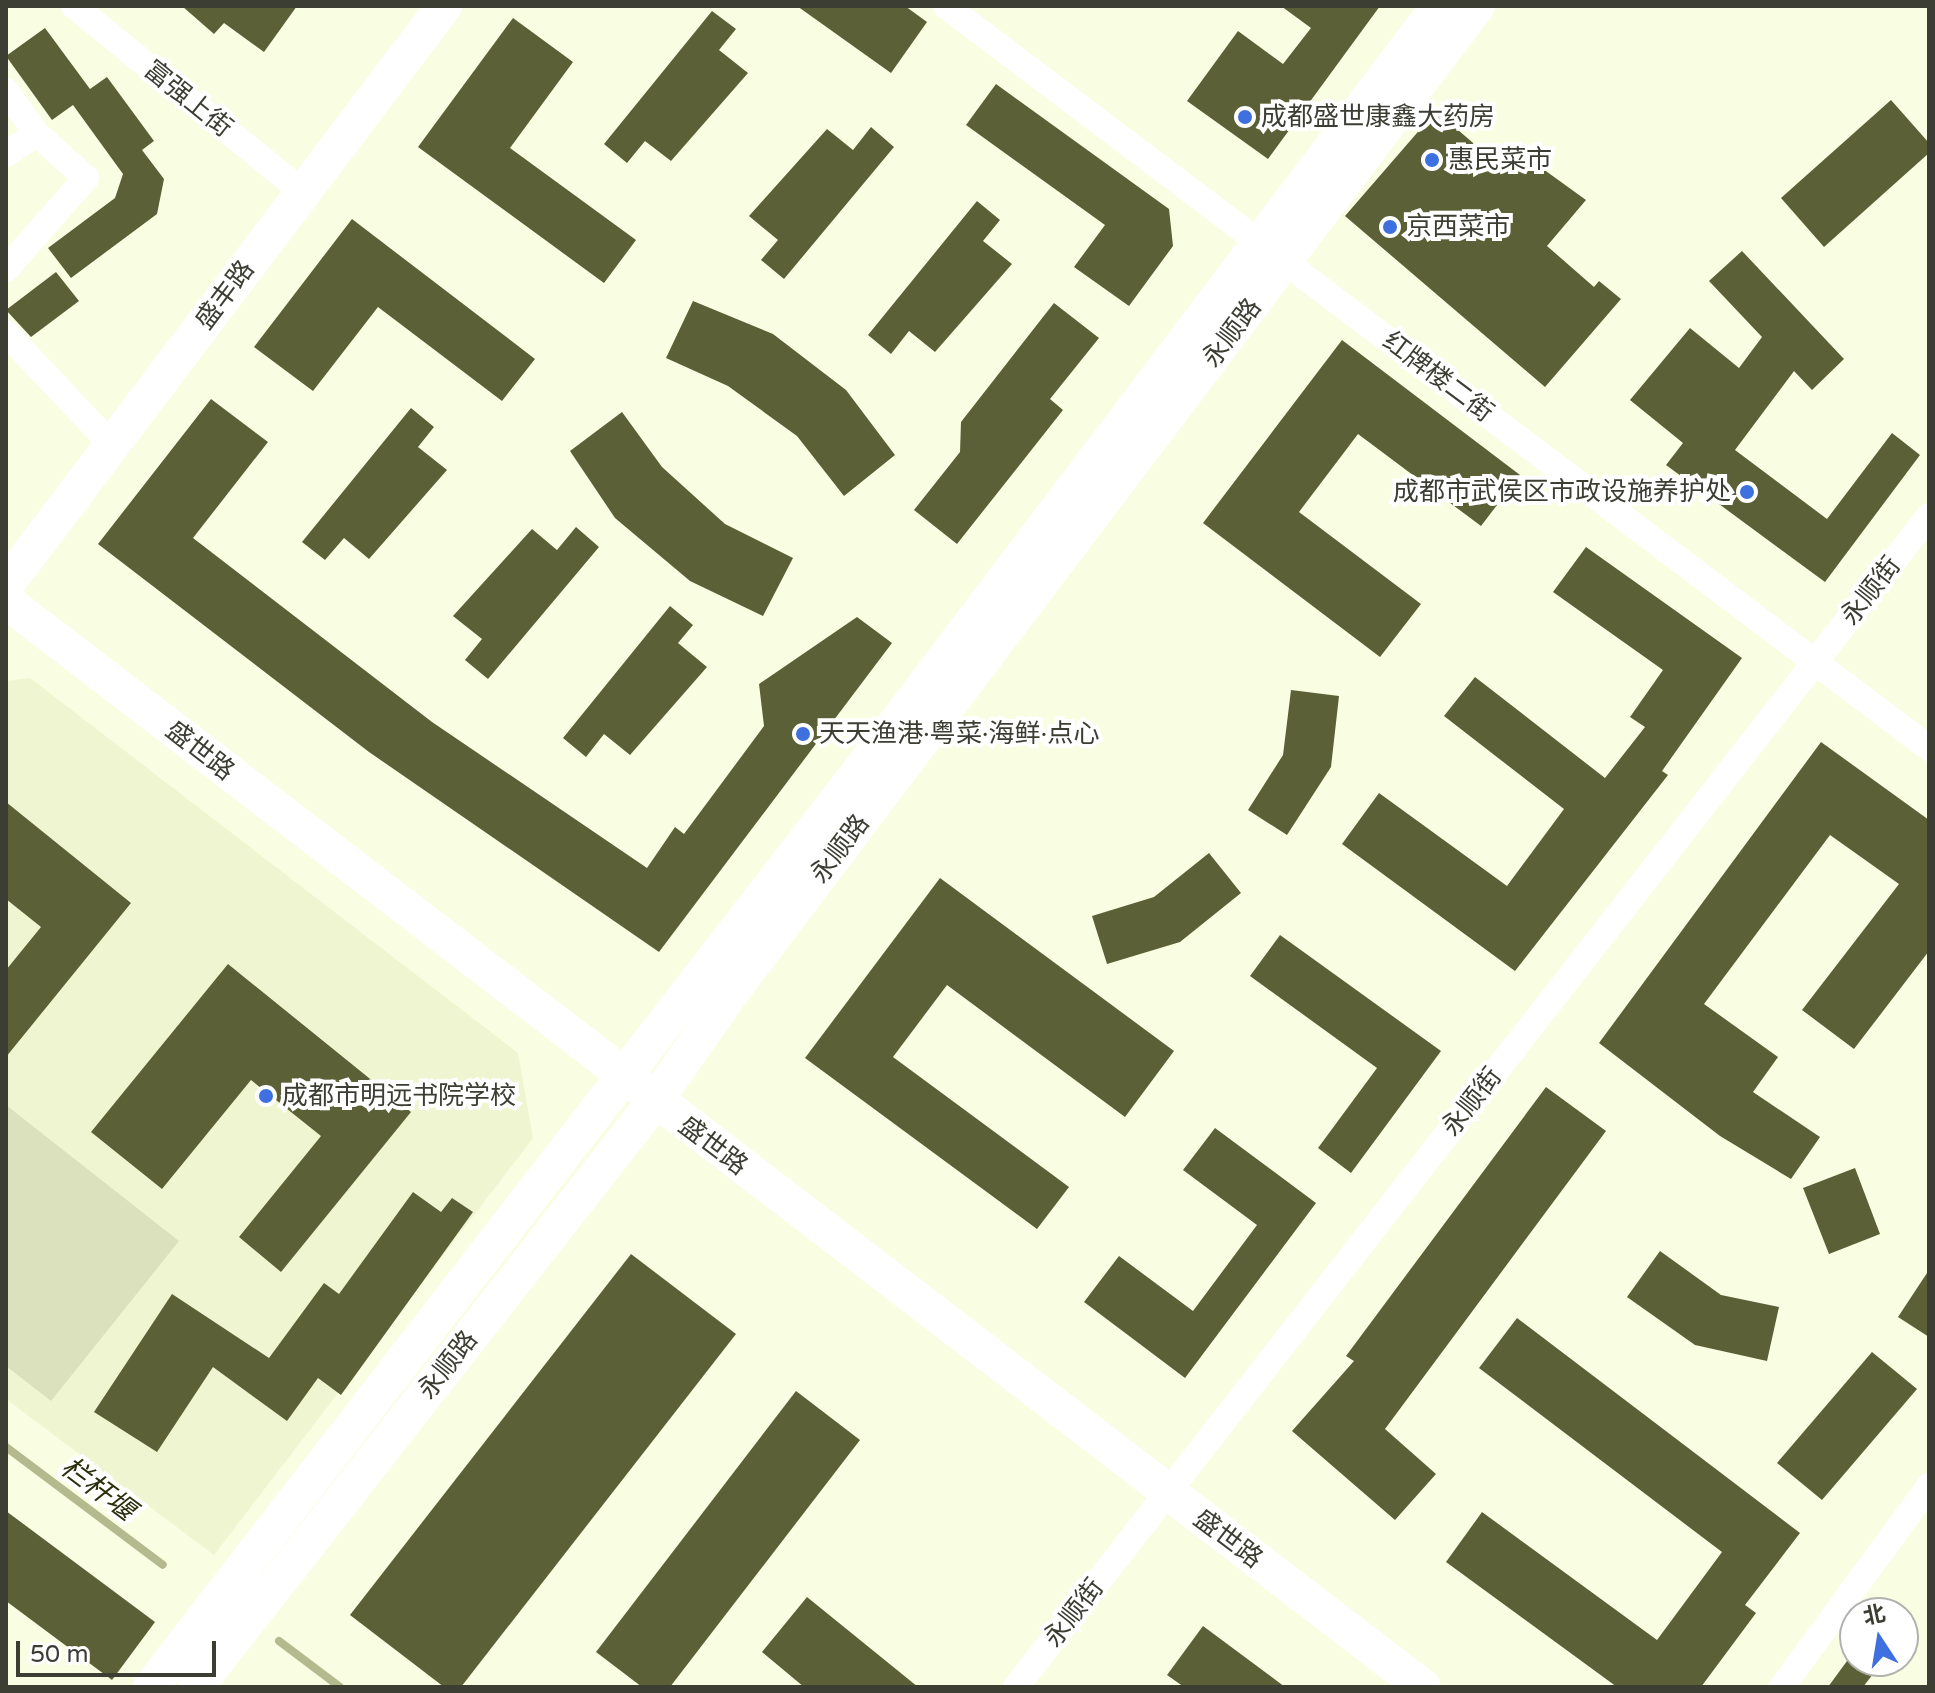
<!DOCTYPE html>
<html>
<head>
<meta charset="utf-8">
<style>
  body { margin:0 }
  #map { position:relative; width:1935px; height:1693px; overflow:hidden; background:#f9fde1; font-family:"Varela Round","Noto Sans SC",sans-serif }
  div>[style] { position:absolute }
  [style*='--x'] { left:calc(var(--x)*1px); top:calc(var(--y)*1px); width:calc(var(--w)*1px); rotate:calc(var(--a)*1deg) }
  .built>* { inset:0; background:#f0f5d1 }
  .green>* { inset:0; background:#dce1bd }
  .stream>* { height:8px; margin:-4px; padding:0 4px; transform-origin:4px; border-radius:4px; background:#b4ba8d }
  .building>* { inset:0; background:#5b6037 }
  .street>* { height:26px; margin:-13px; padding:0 13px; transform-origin:13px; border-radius:13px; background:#fff }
  .secondary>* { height:36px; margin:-18px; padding:0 18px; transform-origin:18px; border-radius:18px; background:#fff }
  .dots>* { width:22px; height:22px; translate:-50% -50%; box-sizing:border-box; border:4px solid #fff; border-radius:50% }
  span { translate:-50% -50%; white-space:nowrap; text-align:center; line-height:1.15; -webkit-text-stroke:8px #fff; paint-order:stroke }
  .street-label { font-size:26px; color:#3c3d33 }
  .poi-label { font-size:26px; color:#3c3d33 }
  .left { translate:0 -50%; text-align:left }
  .right { translate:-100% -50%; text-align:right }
  .water-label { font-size:28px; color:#2c2f0b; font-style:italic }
  .frame { position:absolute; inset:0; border:8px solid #3c3d33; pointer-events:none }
  .north { position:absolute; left:1839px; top:1597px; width:80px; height:80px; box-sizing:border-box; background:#fff; border:2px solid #b1b1ad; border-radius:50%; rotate:348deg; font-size:22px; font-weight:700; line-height:32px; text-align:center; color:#3c3d33 }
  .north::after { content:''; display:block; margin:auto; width:28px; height:36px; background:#3f70e0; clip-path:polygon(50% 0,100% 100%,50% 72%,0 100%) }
  .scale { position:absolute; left:16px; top:1641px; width:200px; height:36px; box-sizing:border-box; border:4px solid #3c3d33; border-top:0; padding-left:10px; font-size:24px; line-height:28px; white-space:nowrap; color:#3c3d33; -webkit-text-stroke:6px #fff; paint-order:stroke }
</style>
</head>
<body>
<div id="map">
  <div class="built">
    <div style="clip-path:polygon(30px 678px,518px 1053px,533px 1138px,214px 1555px,6px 1399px,6px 681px)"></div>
  </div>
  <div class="green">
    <div style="clip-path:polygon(6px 1105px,179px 1241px,51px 1401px,6px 1366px)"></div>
  </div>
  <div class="stream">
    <div style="--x:6;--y:1447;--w:196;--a:36.9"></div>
    <div style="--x:279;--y:1641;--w:76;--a:37"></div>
  </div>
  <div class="building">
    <div style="clip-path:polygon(182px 6px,297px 6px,264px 52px,224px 23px,214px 34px)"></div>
    <div style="clip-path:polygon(797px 6px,905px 6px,927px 22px,891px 73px)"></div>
    <div style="clip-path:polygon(1281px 6px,1380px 6px,1268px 159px,1187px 101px,1238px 31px,1283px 64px,1311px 28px)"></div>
    <div style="clip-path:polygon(712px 11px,736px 29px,719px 50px,748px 73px,671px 161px,645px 141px,627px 163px,604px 144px)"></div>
    <div style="clip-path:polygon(513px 18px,573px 62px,510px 148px,636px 240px,604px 283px,418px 147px)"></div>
    <div style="clip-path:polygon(45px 28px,90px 89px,107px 77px,154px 141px,142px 150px,164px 179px,157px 214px,71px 278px,48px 248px,115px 198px,123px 174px,73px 105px,52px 120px,6px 56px)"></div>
    <div style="clip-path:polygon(996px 84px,1169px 209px,1173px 246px,1129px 306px,1074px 267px,1105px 225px,966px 125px)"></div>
    <div style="clip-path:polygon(1891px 100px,1929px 143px,1929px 153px,1824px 247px,1781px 198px)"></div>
    <div style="clip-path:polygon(1436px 111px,1494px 161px,1511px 146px,1586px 200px,1547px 246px,1594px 287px,1599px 281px,1621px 299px,1545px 387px,1345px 216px)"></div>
    <div style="clip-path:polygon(871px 127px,894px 147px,784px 279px,761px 260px,778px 240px,749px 216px,827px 129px,853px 150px)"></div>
    <div style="clip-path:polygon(977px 201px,1000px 220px,983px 241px,1012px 264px,935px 352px,909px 331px,891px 354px,868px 335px)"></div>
    <div style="clip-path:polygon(352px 219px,535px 359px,502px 401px,378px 307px,313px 391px,254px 347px)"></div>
    <div style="clip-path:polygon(1742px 251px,1844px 359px,1812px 390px,1794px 371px,1735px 450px,1827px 519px,1892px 433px,1920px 455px,1825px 582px,1666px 465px,1683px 443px,1630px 400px,1690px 328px,1739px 368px,1762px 337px,1709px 281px)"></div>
    <div style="clip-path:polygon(56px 272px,79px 301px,31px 337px,6px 310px)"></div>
    <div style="clip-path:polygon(693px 301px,773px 334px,846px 390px,895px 455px,844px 496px,797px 436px,728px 386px,666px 358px)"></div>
    <div style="clip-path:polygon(1054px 303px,1099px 338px,1050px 399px,1063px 410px,957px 544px,914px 510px,960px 452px,961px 422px)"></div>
    <div style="clip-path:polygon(1342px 340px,1520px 475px,1481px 526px,1358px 434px,1299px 512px,1421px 604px,1380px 657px,1203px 523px)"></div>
    <div style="clip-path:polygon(211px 399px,268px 442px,193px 538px,432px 722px,647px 868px,675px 827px,684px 834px,764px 726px,759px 684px,857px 617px,892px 643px,659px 952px,369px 752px,98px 544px)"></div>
    <div style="clip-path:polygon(411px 408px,434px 427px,418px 447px,447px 470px,369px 559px,344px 538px,325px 560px,302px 542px)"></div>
    <div style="clip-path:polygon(622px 412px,662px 467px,725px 524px,793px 558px,763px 616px,690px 581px,615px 518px,570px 451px)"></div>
    <div style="clip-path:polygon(576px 527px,599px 547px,488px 679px,465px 660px,482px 639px,453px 616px,532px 529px,557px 550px)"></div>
    <div style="clip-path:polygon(1586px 547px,1742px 658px,1662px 771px,1668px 775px,1515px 971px,1342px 844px,1379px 793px,1507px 886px,1564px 809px,1444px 716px,1475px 677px,1605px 778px,1645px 727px,1630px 717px,1663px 670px,1553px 592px)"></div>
    <div style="clip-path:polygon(670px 606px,693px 625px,678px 643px,707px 667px,630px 755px,604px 734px,586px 757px,563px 738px)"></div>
    <div style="clip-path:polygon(1291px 690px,1339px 696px,1331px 767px,1287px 835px,1248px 810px,1283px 755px)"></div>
    <div style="clip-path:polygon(1821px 742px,1929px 820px,1929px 951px,1854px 1049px,1802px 1010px,1899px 884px,1830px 835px,1704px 1004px,1778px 1057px,1753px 1092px,1820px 1137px,1791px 1179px,1720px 1136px,1599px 1043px)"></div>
    <div style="clip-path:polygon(6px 802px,131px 903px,6px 1057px,6px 970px,41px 927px,6px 899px)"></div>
    <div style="clip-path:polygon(1209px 853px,1241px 893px,1180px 942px,1107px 964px,1092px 916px,1154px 897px)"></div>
    <div style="clip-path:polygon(940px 878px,1174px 1051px,1125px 1117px,947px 985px,893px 1057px,1069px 1187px,1037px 1229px,805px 1058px)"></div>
    <div style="clip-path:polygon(1280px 935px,1441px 1051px,1351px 1173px,1318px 1148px,1377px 1068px,1250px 976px)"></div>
    <div style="clip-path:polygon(228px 964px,411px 1112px,281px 1272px,239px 1237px,321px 1136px,251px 1080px,162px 1189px,91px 1132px)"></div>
    <div style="clip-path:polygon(1546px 1087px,1606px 1131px,1385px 1429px,1436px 1474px,1395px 1520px,1292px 1431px,1354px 1361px,1346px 1356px)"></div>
    <div style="clip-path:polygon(1215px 1128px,1316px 1203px,1185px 1378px,1084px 1302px,1119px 1256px,1193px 1311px,1257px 1225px,1183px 1170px)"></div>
    <div style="clip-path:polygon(1855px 1168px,1880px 1234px,1829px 1254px,1803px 1188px)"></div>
    <div style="clip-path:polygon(413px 1192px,441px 1212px,452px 1198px,473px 1212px,341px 1395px,318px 1378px,287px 1421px,213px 1367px,157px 1452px,94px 1412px,172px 1294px,269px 1358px,324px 1283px,339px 1294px)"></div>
    <div style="clip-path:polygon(1660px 1251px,1721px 1295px,1779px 1307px,1767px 1361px,1695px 1345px,1627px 1297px)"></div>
    <div style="clip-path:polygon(631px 1254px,736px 1334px,461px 1687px,444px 1687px,350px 1615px)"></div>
    <div style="clip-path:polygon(1929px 1270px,1929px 1337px,1898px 1317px)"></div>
    <div style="clip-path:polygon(1517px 1318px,1800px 1533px,1745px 1605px,1756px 1613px,1701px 1687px,1617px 1687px,1446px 1562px,1482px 1512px,1657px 1640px,1722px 1552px,1479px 1368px)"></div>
    <div style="clip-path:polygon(1872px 1352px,1917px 1389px,1822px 1500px,1777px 1463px)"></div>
    <div style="clip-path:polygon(796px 1391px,860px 1440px,670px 1687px,642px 1687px,596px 1652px)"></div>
    <div style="clip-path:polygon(6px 1511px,155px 1622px,112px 1680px,6px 1601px)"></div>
    <div style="clip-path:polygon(807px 1597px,918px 1687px,804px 1687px,762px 1652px)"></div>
    <div style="clip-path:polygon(1203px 1626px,1285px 1687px,1184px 1687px,1167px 1675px)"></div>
    <div style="clip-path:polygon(1847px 1661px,1883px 1661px,1863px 1687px,1828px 1687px)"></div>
  </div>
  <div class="street">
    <div style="--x:74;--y:6;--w:295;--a:39.1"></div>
    <div style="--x:946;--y:6;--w:1232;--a:37.05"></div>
    <div style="--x:6;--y:91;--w:53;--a:54.2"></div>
    <div style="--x:6;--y:154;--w:37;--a:-33"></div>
    <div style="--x:37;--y:134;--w:66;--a:41.9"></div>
    <div style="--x:86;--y:178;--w:121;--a:131.3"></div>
    <div style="--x:6;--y:333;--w:154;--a:46.6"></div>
    <div style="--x:1016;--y:1687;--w:1485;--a:-52.06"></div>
    <div style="--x:1782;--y:1687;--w:249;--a:-53.8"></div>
  </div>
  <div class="secondary">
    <div style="--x:6;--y:585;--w:726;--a:-52.89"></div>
    <div style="--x:6;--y:601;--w:1785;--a:37.47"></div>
    <div style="--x:151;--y:1687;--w:1131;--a:-52.26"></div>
    <div style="--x:843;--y:793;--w:987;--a:-52.86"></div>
    <div style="--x:196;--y:1687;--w:744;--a:-51.93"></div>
    <div style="--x:655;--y:1101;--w:136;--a:-54.9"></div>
    <div style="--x:733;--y:990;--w:1234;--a:-52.91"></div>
  </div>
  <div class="dots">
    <div style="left:1245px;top:117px;background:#3f70e0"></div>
    <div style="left:1432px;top:160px;background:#3f70e0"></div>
    <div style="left:1390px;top:227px;background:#3f70e0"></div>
    <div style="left:1747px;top:492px;background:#3f70e0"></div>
    <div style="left:803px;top:734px;background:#3f70e0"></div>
    <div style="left:266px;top:1096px;background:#3f70e0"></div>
  </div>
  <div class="street-label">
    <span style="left:188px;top:99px;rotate:39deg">富强上街</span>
    <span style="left:225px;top:295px;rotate:-53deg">盛丰路</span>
    <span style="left:1232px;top:333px;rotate:-53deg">永顺路</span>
    <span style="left:1438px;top:377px;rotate:37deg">红牌楼二街</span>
    <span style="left:1871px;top:591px;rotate:-52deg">永顺街</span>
    <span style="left:200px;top:751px;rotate:38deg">盛世路</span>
    <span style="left:840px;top:849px;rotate:-53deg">永顺路</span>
    <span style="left:1472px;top:1102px;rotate:-52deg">永顺街</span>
    <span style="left:713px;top:1146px;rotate:37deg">盛世路</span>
    <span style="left:448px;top:1365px;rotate:-52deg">永顺路</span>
    <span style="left:1228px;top:1539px;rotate:37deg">盛世路</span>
    <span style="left:1074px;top:1613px;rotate:-52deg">永顺街</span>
  </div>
  <div class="poi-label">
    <span class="left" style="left:1261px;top:117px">成都盛世康鑫大药房</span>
    <span class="left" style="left:1448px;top:160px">惠民菜市</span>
    <span class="left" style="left:1406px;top:227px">京西菜市</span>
    <span class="right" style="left:1731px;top:492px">成都市武侯区市政设施养护处</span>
    <span class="left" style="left:819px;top:734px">天天渔港·粤菜·海鲜·点心</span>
    <span class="left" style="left:282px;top:1096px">成都市明远书院学校</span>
  </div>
  <div class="water-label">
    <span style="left:98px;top:1489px;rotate:37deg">栏杆堰</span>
  </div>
  <div class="frame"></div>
  <div class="north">北</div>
  <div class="scale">50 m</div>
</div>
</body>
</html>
